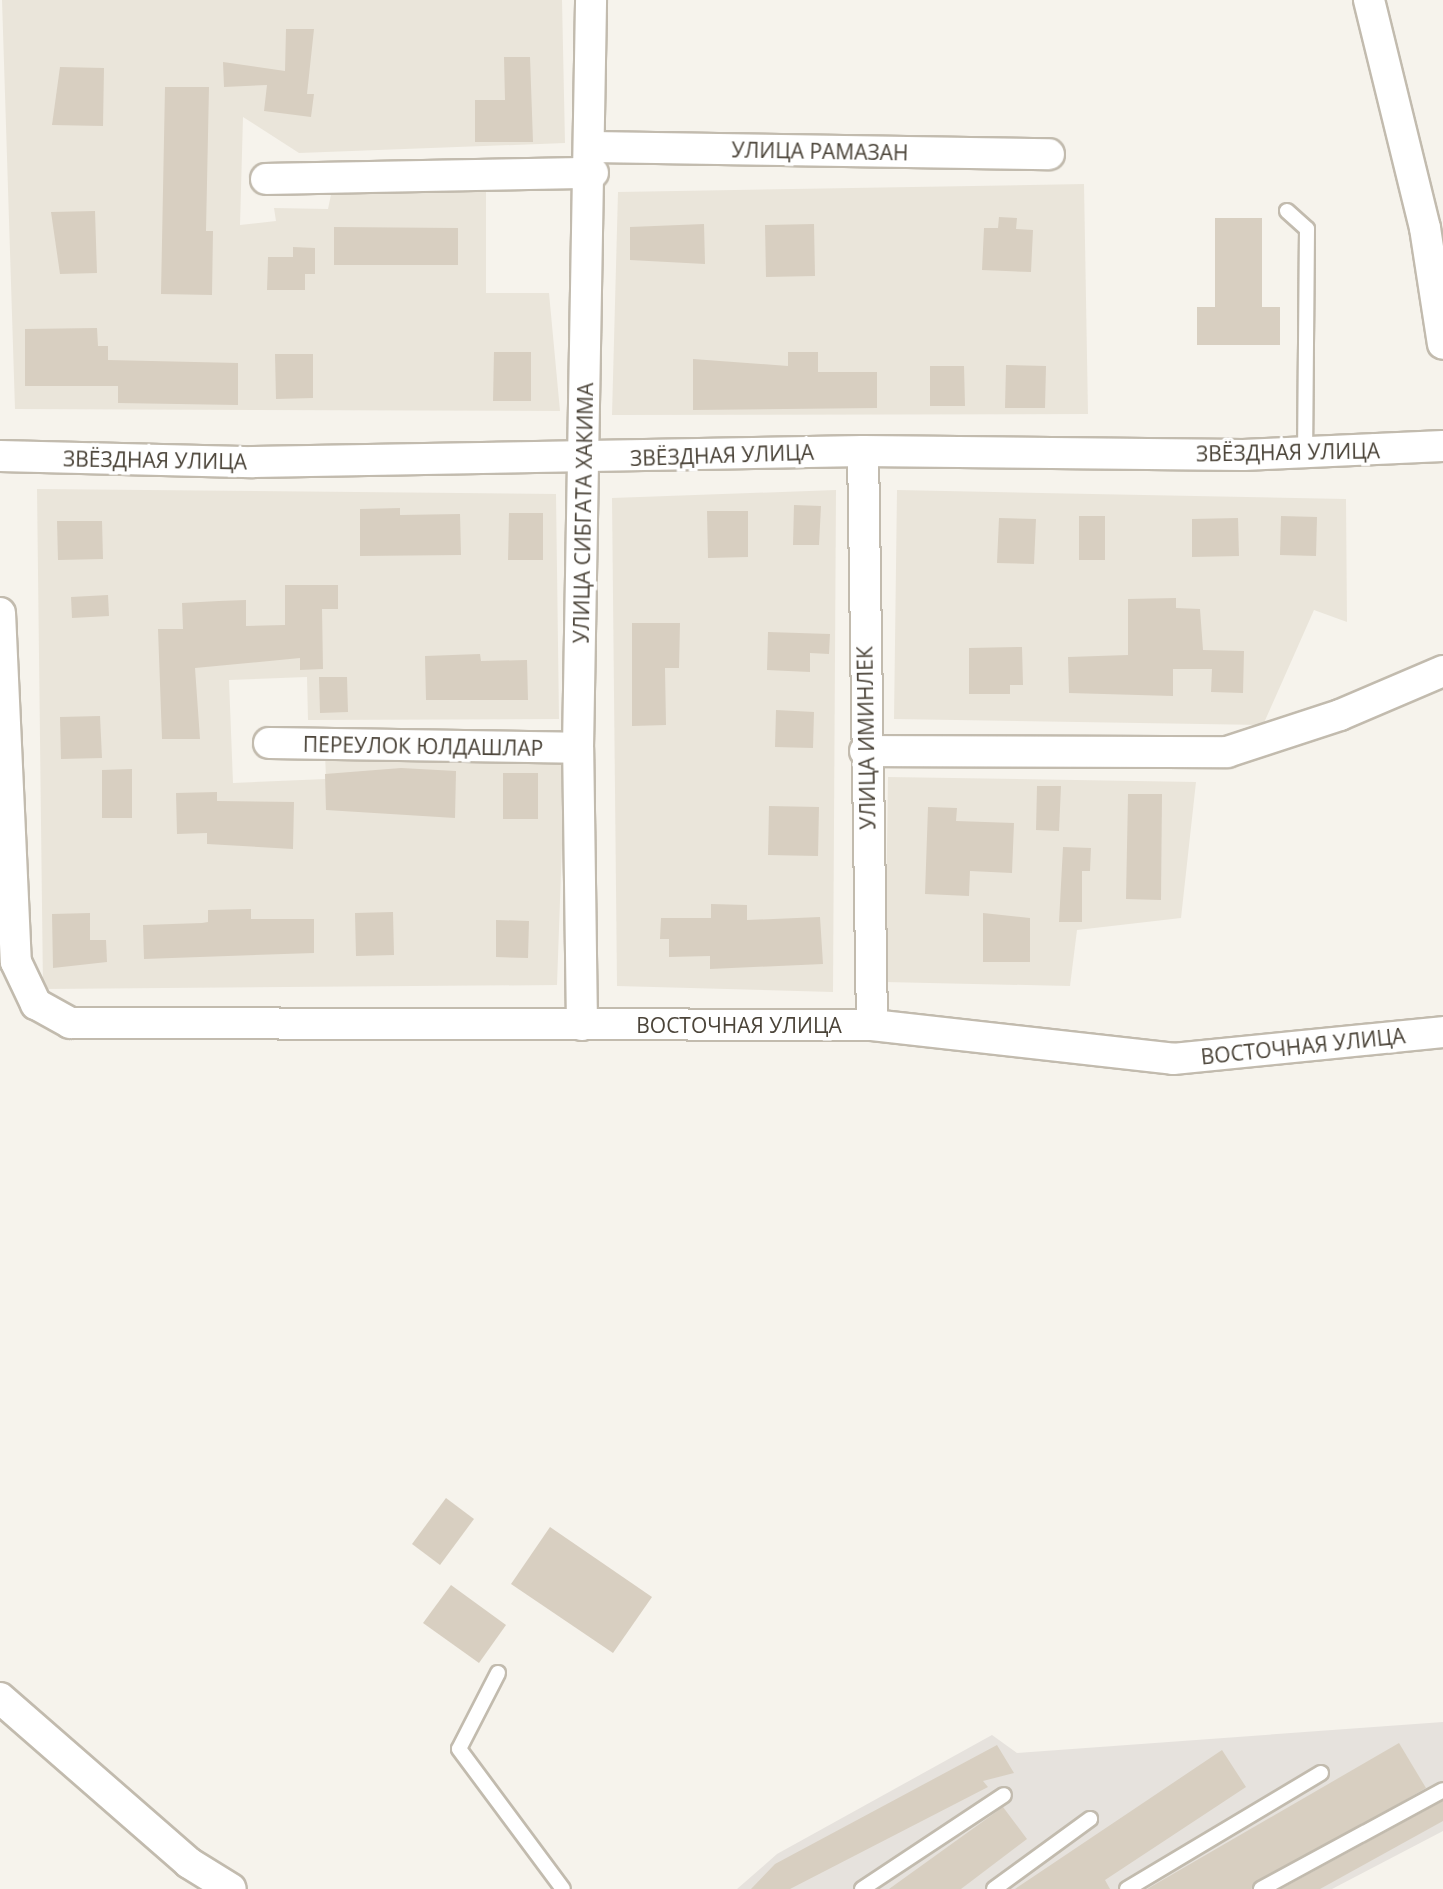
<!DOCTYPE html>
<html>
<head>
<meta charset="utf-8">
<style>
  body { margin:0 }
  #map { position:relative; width:1443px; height:1889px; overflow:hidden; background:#f6f3ec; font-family:"Open Sans",sans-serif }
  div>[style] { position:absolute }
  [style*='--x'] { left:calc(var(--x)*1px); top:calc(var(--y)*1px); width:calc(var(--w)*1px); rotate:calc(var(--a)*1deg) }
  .residential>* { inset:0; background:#eae5da }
  .industrial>* { inset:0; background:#e6e2dd }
  .building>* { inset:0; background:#d8cfc1 }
  .roads { filter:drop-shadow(2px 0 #c2bbae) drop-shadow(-2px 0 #c2bbae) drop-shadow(0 2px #c2bbae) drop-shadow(0 -2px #c2bbae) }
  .lane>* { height:14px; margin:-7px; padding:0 7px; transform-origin:7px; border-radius:7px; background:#fff }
  .street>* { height:30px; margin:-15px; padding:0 15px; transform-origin:15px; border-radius:15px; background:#fff }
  span { translate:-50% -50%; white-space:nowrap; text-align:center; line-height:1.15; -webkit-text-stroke:7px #fff; paint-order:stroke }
  .street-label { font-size:21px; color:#4b4439 }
</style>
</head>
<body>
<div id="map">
  <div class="residential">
    <div style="clip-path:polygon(2px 0,562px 0,565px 143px,299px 153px,243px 117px,240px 225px,276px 221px,274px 208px,328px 209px,333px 185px,486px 188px,486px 293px,549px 293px,560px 411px,15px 409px)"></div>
    <div style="clip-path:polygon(1084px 184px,1088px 414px,612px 415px,618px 192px)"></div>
    <div style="clip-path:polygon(37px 489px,556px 494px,559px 719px,308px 720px,307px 677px,229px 680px,233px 783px,326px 779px,325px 753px,565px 760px,557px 985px,43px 989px)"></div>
    <div style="clip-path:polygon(836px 490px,833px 992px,617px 986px,612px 498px)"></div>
    <div style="clip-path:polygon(897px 490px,1346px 499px,1347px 622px,1314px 610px,1263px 725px,894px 719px)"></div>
    <div style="clip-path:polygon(888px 777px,1196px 782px,1181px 918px,1077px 930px,1070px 986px,885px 982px)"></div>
  </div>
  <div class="industrial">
    <div style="clip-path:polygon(1443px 1722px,1443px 1831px,1332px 1889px,737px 1889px,777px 1854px,992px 1735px,1017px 1753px)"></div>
  </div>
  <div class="building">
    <div style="clip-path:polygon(286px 29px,314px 29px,307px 94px,314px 94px,311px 117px,264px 111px,267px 85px,224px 87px,223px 62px,285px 71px)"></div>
    <div style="clip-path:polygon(504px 57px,530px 57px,533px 142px,475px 142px,475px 100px,505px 100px)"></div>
    <div style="clip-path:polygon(60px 67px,104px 68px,103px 126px,52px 125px)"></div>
    <div style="clip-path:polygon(165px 87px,209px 87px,206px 231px,213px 231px,212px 295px,161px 294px)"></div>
    <div style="clip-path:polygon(95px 211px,97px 273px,60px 274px,51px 212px)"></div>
    <div style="clip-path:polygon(999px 217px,1017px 218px,1016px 229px,1033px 230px,1031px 272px,982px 270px,984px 228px,998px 228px)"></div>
    <div style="clip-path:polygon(1215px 218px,1262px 218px,1262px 307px,1280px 307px,1280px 345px,1197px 345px,1197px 307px,1215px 307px)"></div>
    <div style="clip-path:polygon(704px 224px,705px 264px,630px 260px,630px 227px)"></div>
    <div style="clip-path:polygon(814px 224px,815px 276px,766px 277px,765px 225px)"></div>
    <div style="clip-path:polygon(334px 227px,458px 228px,458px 265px,334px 265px)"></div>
    <div style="clip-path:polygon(293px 247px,315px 248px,315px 274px,305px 274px,305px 290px,267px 290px,268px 257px,293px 257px)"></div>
    <div style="clip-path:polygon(97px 328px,98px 346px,108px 346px,108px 360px,238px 363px,238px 405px,118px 403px,118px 386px,25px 386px,25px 329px)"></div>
    <div style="clip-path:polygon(494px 352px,531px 352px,531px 401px,493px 401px)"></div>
    <div style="clip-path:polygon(788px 352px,818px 352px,818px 372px,877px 372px,877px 408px,693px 410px,693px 359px,788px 366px)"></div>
    <div style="clip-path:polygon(275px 354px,313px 354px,313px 398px,276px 399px)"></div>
    <div style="clip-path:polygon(1006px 365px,1046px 366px,1045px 408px,1005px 408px)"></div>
    <div style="clip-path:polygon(930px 366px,964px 366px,965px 406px,930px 406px)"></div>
    <div style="clip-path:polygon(794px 505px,821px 506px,819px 545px,793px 545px)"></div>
    <div style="clip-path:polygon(400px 508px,400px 515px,460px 514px,461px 555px,360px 556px,360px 509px)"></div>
    <div style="clip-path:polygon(707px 511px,748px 511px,748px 557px,708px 558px)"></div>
    <div style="clip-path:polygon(509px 513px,543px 513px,543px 560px,508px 560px)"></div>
    <div style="clip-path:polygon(1079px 516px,1105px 516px,1105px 560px,1079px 560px)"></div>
    <div style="clip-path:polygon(1281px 516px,1317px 517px,1316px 556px,1280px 555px)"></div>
    <div style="clip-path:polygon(999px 518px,1036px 519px,1034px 564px,997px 563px)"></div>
    <div style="clip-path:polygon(1238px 518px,1239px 556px,1192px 557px,1192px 519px)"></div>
    <div style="clip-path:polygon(57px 521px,102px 521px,103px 559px,58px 560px)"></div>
    <div style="clip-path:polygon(285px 585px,338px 585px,338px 609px,322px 609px,323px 669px,300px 670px,300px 658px,195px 668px,200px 739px,162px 739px,158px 629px,183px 629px,182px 603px,219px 601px,246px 600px,246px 626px,285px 625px)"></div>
    <div style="clip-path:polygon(108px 595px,109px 616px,72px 618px,71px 597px)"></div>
    <div style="clip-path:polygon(1176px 598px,1176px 608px,1200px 609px,1203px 650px,1244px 651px,1243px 693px,1211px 692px,1212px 669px,1173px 669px,1173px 696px,1069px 693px,1068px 657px,1128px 655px,1128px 599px)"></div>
    <div style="clip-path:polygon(632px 623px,680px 623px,679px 668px,665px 668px,666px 725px,632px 726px)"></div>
    <div style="clip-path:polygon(768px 632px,830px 634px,829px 654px,810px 653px,810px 672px,767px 670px)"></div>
    <div style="clip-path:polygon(1022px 647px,1023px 685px,1010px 685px,1010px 694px,969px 694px,969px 648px)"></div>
    <div style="clip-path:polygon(480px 654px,481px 661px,527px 660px,528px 700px,426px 700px,425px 656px)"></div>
    <div style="clip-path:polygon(319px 677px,347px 677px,348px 712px,320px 713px)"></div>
    <div style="clip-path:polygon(776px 710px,814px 712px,813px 748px,775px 747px)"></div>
    <div style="clip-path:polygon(100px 716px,102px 758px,61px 759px,60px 717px)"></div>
    <div style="clip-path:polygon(401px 768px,456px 771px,455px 818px,326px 810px,325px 774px)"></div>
    <div style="clip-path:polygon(132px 769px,132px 818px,102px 818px,102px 770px)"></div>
    <div style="clip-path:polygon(503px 773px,538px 773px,538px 819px,503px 819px)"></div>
    <div style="clip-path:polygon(1037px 786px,1061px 786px,1059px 831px,1036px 830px)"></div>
    <div style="clip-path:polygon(217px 792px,217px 801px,294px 802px,293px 849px,207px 844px,207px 833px,177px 834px,176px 793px)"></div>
    <div style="clip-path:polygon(1128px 794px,1162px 794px,1161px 900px,1126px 899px)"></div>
    <div style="clip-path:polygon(769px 806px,819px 807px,818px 856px,768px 855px)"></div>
    <div style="clip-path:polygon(928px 807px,957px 808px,956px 821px,1014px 823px,1012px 873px,970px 871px,969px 896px,925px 894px)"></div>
    <div style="clip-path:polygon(1063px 847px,1091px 848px,1090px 871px,1082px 871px,1082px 922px,1059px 922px)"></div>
    <div style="clip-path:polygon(711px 904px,747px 905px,747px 920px,820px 917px,823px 964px,710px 969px,710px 956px,669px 957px,669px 939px,660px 939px,661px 918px,711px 918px)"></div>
    <div style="clip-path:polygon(251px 909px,251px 919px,314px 919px,314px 953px,144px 959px,143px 925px,202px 923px,208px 922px,208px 910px)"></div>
    <div style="clip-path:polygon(393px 912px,394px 955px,356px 956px,355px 913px)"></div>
    <div style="clip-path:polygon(90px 913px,90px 940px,106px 940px,107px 962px,53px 968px,52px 914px)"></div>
    <div style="clip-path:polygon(983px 913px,1030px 918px,1030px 962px,983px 962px)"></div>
    <div style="clip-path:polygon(496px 920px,529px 921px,528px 958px,496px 957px)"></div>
    <div style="clip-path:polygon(446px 1498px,474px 1519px,440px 1565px,412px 1544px)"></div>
    <div style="clip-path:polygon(550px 1527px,652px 1597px,613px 1653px,511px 1584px)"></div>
    <div style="clip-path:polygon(451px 1585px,506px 1625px,479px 1663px,423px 1623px)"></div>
    <div style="clip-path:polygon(1399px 1743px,1426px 1788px,1251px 1889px,1147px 1889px)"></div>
    <div style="clip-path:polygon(997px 1745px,1014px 1773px,983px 1781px,988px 1787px,790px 1889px,751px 1889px,775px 1864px)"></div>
    <div style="clip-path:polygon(1222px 1750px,1246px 1787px,1105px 1880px,1110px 1889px,1015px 1889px)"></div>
    <div style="clip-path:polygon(1443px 1801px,1443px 1821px,1320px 1889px,1281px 1889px)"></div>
    <div style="clip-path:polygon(1003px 1807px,1027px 1839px,961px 1889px,889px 1889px)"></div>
  </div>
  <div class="roads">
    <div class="lane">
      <div style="--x:1287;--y:211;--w:27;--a:42"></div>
      <div style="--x:1307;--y:229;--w:224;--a:90.5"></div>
      <div style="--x:498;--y:1673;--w:85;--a:117.2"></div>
      <div style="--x:459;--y:1749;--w:174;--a:53.4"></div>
      <div style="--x:862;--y:1889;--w:170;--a:-33.5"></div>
      <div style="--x:994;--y:1889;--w:119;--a:-36.1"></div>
      <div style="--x:1127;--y:1889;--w:226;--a:-30.9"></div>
      <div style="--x:1261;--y:1889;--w:207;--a:-28.5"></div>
    </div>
    <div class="street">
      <div style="--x:1369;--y:0;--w:235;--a:76.2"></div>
      <div style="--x:1425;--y:228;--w:117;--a:81.2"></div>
      <div style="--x:592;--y:147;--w:457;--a:0.9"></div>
      <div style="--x:266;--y:179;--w:327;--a:-1.1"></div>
      <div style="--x:863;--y:451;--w:574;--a:89.1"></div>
      <div style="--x:0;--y:456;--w:253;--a:1.4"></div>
      <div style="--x:253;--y:462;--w:610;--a:-1.03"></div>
      <div style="--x:863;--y:451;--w:380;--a:0.6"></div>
      <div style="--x:1243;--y:455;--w:200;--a:-2.6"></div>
      <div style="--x:0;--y:613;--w:349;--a:87.4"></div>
      <div style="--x:16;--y:962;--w:47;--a:64.5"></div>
      <div style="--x:36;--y:1004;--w:39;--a:29"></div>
      <div style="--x:70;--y:1023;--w:802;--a:0.14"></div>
      <div style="--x:872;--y:1025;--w:303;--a:6.4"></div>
      <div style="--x:1173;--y:1059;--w:271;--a:-5.7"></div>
      <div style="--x:269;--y:743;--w:309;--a:0.9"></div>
      <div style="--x:865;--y:751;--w:362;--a:0.2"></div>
      <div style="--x:1227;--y:752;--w:119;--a:-18.1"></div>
      <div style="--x:1340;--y:715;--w:112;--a:-23.1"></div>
      <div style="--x:582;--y:1025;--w:277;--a:-90.8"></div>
      <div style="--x:578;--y:748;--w:748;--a:-89"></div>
      <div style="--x:0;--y:1698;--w:251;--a:41.1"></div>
      <div style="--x:189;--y:1863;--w:49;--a:31.8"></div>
    </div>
  </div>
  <div class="street-label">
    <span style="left:820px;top:151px;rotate:1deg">УЛИЦА РАМАЗАН</span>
    <span style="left:1288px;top:452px;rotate:-1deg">ЗВЁЗДНАЯ УЛИЦА</span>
    <span style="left:722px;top:455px;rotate:-2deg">ЗВЁЗДНАЯ УЛИЦА</span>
    <span style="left:155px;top:460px;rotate:1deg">ЗВЁЗДНАЯ УЛИЦА</span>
    <span style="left:583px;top:513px;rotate:-89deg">УЛИЦА СИБГАТА ХАКИМА</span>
    <span style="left:866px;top:738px;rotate:-91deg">УЛИЦА ИМИНЛЕК</span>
    <span style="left:423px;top:746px;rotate:1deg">ПЕРЕУЛОК ЮЛДАШЛАР</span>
    <span style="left:739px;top:1025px">ВОСТОЧНАЯ УЛИЦА</span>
    <span style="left:1303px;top:1046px;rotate:-6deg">ВОСТОЧНАЯ УЛИЦА</span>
  </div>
</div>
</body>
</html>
